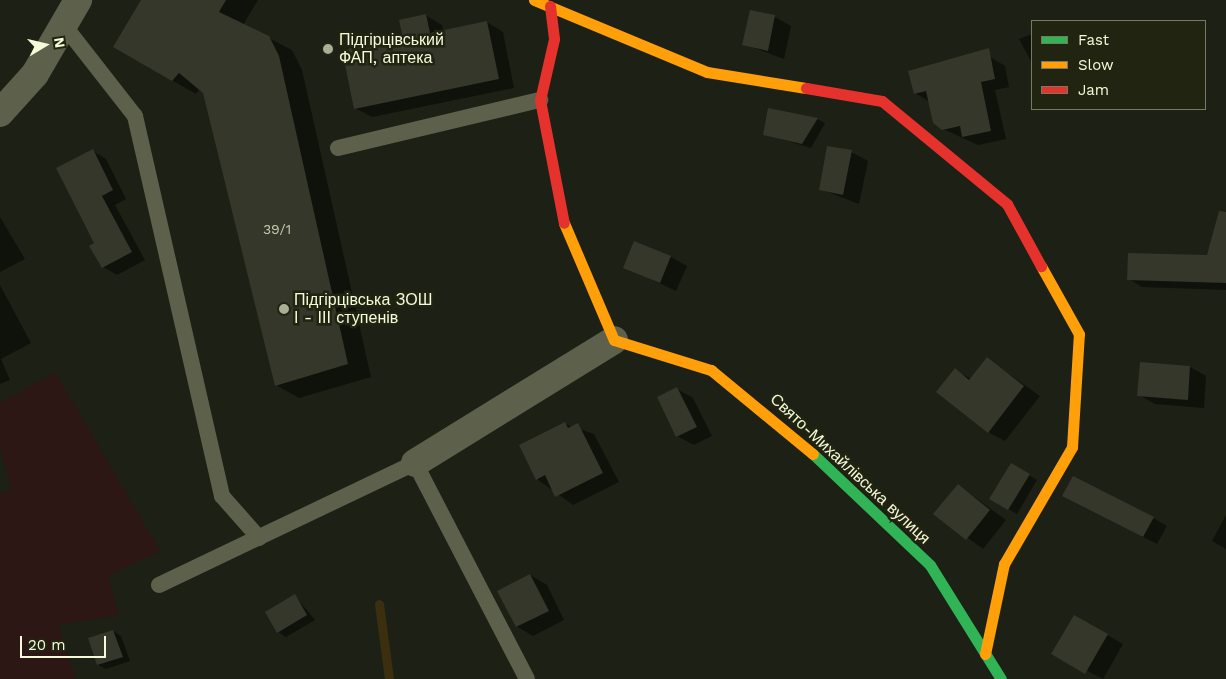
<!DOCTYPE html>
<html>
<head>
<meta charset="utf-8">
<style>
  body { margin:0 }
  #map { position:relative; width:1226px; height:679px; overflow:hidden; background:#1d2015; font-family:"Work Sans",sans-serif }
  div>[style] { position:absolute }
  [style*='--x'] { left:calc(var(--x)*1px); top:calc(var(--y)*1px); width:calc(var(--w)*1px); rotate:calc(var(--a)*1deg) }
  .green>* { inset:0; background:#2c1715 }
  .shadow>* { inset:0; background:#0007 }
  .stream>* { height:9px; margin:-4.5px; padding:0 4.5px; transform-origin:4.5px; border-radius:4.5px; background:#3c2f10 }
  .building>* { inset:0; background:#34372a }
  .lane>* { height:16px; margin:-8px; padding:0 8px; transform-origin:8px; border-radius:8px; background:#5d604b }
  .street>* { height:28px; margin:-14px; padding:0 14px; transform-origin:14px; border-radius:14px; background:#5d604b }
  .fast>* { height:11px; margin:-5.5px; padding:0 5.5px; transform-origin:5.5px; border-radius:5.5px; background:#30b455 }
  .slow>* { height:11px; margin:-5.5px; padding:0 5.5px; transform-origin:5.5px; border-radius:5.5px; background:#ff9f0a }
  .jam>* { height:11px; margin:-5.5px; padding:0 5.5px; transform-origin:5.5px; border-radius:5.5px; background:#e5322d }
  .dots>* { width:14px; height:14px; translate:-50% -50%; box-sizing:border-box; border:2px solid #202411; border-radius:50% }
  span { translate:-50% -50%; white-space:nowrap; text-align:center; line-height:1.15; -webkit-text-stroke:5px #202411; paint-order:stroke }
  .number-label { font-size:14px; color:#c5caac }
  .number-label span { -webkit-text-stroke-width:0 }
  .poi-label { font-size:16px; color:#f5fbd8 }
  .left { translate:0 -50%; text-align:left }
  .street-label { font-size:16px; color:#f5fbd8 }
  .legend { position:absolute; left:1031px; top:20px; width:175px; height:90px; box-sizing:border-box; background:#202411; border:1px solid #757a61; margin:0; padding:6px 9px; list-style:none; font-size:15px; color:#f5fbd8 }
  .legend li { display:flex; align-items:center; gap:10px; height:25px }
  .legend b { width:25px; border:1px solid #757a61 }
  .north { position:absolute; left:20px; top:20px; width:50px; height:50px; -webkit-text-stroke:4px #202411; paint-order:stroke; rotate:81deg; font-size:14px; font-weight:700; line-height:20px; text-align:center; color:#f5fbd8 }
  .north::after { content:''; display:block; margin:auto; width:18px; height:22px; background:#f5fbd8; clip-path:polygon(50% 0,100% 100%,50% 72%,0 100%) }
  .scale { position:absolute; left:20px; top:636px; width:86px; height:22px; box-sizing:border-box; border:2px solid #f5fbd8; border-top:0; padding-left:6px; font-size:15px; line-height:18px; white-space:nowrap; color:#f5fbd8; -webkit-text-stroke:4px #202411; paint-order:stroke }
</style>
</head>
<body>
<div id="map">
  <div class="green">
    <div style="clip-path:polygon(55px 372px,160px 551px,108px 576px,119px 615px,58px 625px,76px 679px,0 679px,0 494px,11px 489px,0 449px,0 403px)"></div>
  </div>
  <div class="shadow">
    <div style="clip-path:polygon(143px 0,258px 0,243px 25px,292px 50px,302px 70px,371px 377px,299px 398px,276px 385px,205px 92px,200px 89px,196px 94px,114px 47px)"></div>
    <div style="clip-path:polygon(425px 15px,442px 25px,443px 31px,487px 22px,503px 32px,514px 88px,372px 117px,355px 108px)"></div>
    <div style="clip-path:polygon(775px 17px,791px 26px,784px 59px,744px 44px)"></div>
    <div style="clip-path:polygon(1032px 34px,1032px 63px,1019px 39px)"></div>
    <div style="clip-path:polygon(990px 57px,1005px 66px,1009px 87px,995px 90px,1006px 139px,978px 145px,943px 129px,930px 102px,915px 93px)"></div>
    <div style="clip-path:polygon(817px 119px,825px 123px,811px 148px,764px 134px)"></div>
    <div style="clip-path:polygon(93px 151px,106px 159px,126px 199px,115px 205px,145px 260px,117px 275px,103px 267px)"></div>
    <div style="clip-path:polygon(851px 152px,868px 161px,859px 204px,820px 189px)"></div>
    <div style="clip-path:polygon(0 217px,25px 259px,0 272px)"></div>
    <div style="clip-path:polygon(1226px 256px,1226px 290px,1142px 287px,1129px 279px)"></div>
    <div style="clip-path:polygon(671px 257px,687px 266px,676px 291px,625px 267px)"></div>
    <div style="clip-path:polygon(0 285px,31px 343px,1px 359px,10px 380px,0 384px)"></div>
    <div style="clip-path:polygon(988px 359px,1040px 396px,1005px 441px,988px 432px,955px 370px,971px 379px)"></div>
    <div style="clip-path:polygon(1141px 363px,1190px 367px,1206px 376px,1204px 408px,1155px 404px,1139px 395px)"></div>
    <div style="clip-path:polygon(677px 389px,693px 398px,712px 436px,694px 445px,677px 436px)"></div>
    <div style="clip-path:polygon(565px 424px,594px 434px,619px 482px,573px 505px,537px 479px)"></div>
    <div style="clip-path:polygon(1012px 465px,1037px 480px,1017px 514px,991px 499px)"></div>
    <div style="clip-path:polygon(958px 485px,1006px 520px,983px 549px,935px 514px)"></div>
    <div style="clip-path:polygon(1077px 503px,1153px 518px,1167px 526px,1157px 544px)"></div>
    <div style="clip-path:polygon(1226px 515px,1226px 549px,1212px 541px)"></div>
    <div style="clip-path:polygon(530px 575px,547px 585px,564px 620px,533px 636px,516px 626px)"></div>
    <div style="clip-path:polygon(295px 596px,315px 620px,286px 637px,278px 632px)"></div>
    <div style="clip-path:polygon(1074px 616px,1123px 644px,1103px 679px,1053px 653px)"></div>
    <div style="clip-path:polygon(113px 631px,121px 636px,130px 661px,106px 669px,98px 665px)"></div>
  </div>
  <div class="stream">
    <div style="--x:379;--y:604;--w:76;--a:82.4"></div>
  </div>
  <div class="building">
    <div style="clip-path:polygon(141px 0,226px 0,219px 12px,269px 36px,279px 56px,348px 364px,275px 386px,203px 93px,179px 73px,172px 81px,113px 47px)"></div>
    <div style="clip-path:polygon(750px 10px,775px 15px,768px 51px,742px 45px)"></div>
    <div style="clip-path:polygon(426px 14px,430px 33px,487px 21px,499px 79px,354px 109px,342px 50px,403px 38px,399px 20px)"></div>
    <div style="clip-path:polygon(989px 48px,995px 79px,981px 82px,991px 131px,962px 137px,960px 126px,942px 130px,933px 123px,926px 91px,914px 94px,908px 71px)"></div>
    <div style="clip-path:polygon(768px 108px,818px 118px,802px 144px,763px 135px)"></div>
    <div style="clip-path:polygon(827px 146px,852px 150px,843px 195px,819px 190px)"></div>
    <div style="clip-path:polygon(93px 149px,113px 190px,102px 196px,132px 252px,102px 268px,89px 246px,94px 243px,56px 168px)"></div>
    <div style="clip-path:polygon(1219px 211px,1226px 212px,1226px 283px,1127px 280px,1128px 253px,1207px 255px)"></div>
    <div style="clip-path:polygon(634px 241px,671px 256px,660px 283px,623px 268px)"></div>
    <div style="clip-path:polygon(987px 357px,1024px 386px,988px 433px,936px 392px,955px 368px,969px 380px)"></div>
    <div style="clip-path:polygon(1140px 362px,1190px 366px,1188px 400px,1137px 396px)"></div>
    <div style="clip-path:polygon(677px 387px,697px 427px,676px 437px,657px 397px)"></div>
    <div style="clip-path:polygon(565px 422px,568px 428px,578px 423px,603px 473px,555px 497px,545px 475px,536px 480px,519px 445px)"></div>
    <div style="clip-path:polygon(1011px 463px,1030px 474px,1008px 510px,989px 499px)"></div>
    <div style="clip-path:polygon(1073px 476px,1154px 517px,1143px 537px,1062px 496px)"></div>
    <div style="clip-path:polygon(958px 484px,990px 510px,966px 540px,933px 514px)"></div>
    <div style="clip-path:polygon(530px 574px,549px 611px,516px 627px,497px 591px)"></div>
    <div style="clip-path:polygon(295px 594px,307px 615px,277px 633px,265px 612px)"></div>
    <div style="clip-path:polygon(1074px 615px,1108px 634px,1085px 674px,1051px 654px)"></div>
    <div style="clip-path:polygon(113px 630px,123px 657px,97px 665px,88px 638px)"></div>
  </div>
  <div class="lane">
    <div style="--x:63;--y:24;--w:117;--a:52"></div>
    <div style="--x:135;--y:116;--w:390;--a:77.1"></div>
    <div style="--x:222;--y:496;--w:56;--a:48.6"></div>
    <div style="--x:338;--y:148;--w:208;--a:-13.4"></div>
    <div style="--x:159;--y:585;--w:284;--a:-25.5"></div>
    <div style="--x:415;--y:463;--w:243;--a:62.6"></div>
  </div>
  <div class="street">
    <div style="--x:0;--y:113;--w:52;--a:-48.1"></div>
    <div style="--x:35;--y:74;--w:86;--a:-59.8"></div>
    <div style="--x:415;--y:463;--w:234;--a:-31.7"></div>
  </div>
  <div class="fast">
    <div style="--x:813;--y:454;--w:161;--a:43.5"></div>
    <div style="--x:930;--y:565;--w:134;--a:58.1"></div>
  </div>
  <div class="slow">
    <div style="--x:534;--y:0;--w:187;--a:22.6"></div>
    <div style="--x:707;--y:72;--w:100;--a:9.2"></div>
    <div style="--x:564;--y:223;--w:127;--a:66.9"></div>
    <div style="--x:614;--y:340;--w:102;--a:17.2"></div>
    <div style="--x:711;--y:370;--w:132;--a:39.5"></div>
    <div style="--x:985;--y:654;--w:92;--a:-78.1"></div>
    <div style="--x:1004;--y:564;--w:135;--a:-59.8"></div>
    <div style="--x:1072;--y:447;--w:113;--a:-86.5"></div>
    <div style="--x:1079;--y:334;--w:78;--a:-119.2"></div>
  </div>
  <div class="jam">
    <div style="--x:550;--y:6;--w:33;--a:83"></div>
    <div style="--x:554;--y:39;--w:63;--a:102.9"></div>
    <div style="--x:540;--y:100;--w:125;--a:79"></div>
    <div style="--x:806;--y:88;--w:77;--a:9.7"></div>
    <div style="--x:882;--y:101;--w:162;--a:39.5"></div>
    <div style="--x:1007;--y:204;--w:71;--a:61.3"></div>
  </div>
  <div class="dots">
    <div style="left:328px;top:49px;background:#a9ae94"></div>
    <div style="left:284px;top:309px;background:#a9ae94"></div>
  </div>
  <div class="number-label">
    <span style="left:277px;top:229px">39/1</span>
  </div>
  <div class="poi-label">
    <span class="left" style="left:339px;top:49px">Підгірцівський<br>ФАП, аптека</span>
    <span class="left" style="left:294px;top:309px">Підгірцівська ЗОШ<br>І - ІІІ ступенів</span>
  </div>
  <div class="street-label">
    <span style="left:850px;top:469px;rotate:43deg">Свято-Михайлівська вулиця</span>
  </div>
  <ul class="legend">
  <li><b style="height:6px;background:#30b455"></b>Fast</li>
  <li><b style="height:6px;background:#ff9f0a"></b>Slow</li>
  <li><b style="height:6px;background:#e5322d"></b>Jam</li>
  </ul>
  <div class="north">N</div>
  <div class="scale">20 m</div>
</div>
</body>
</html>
